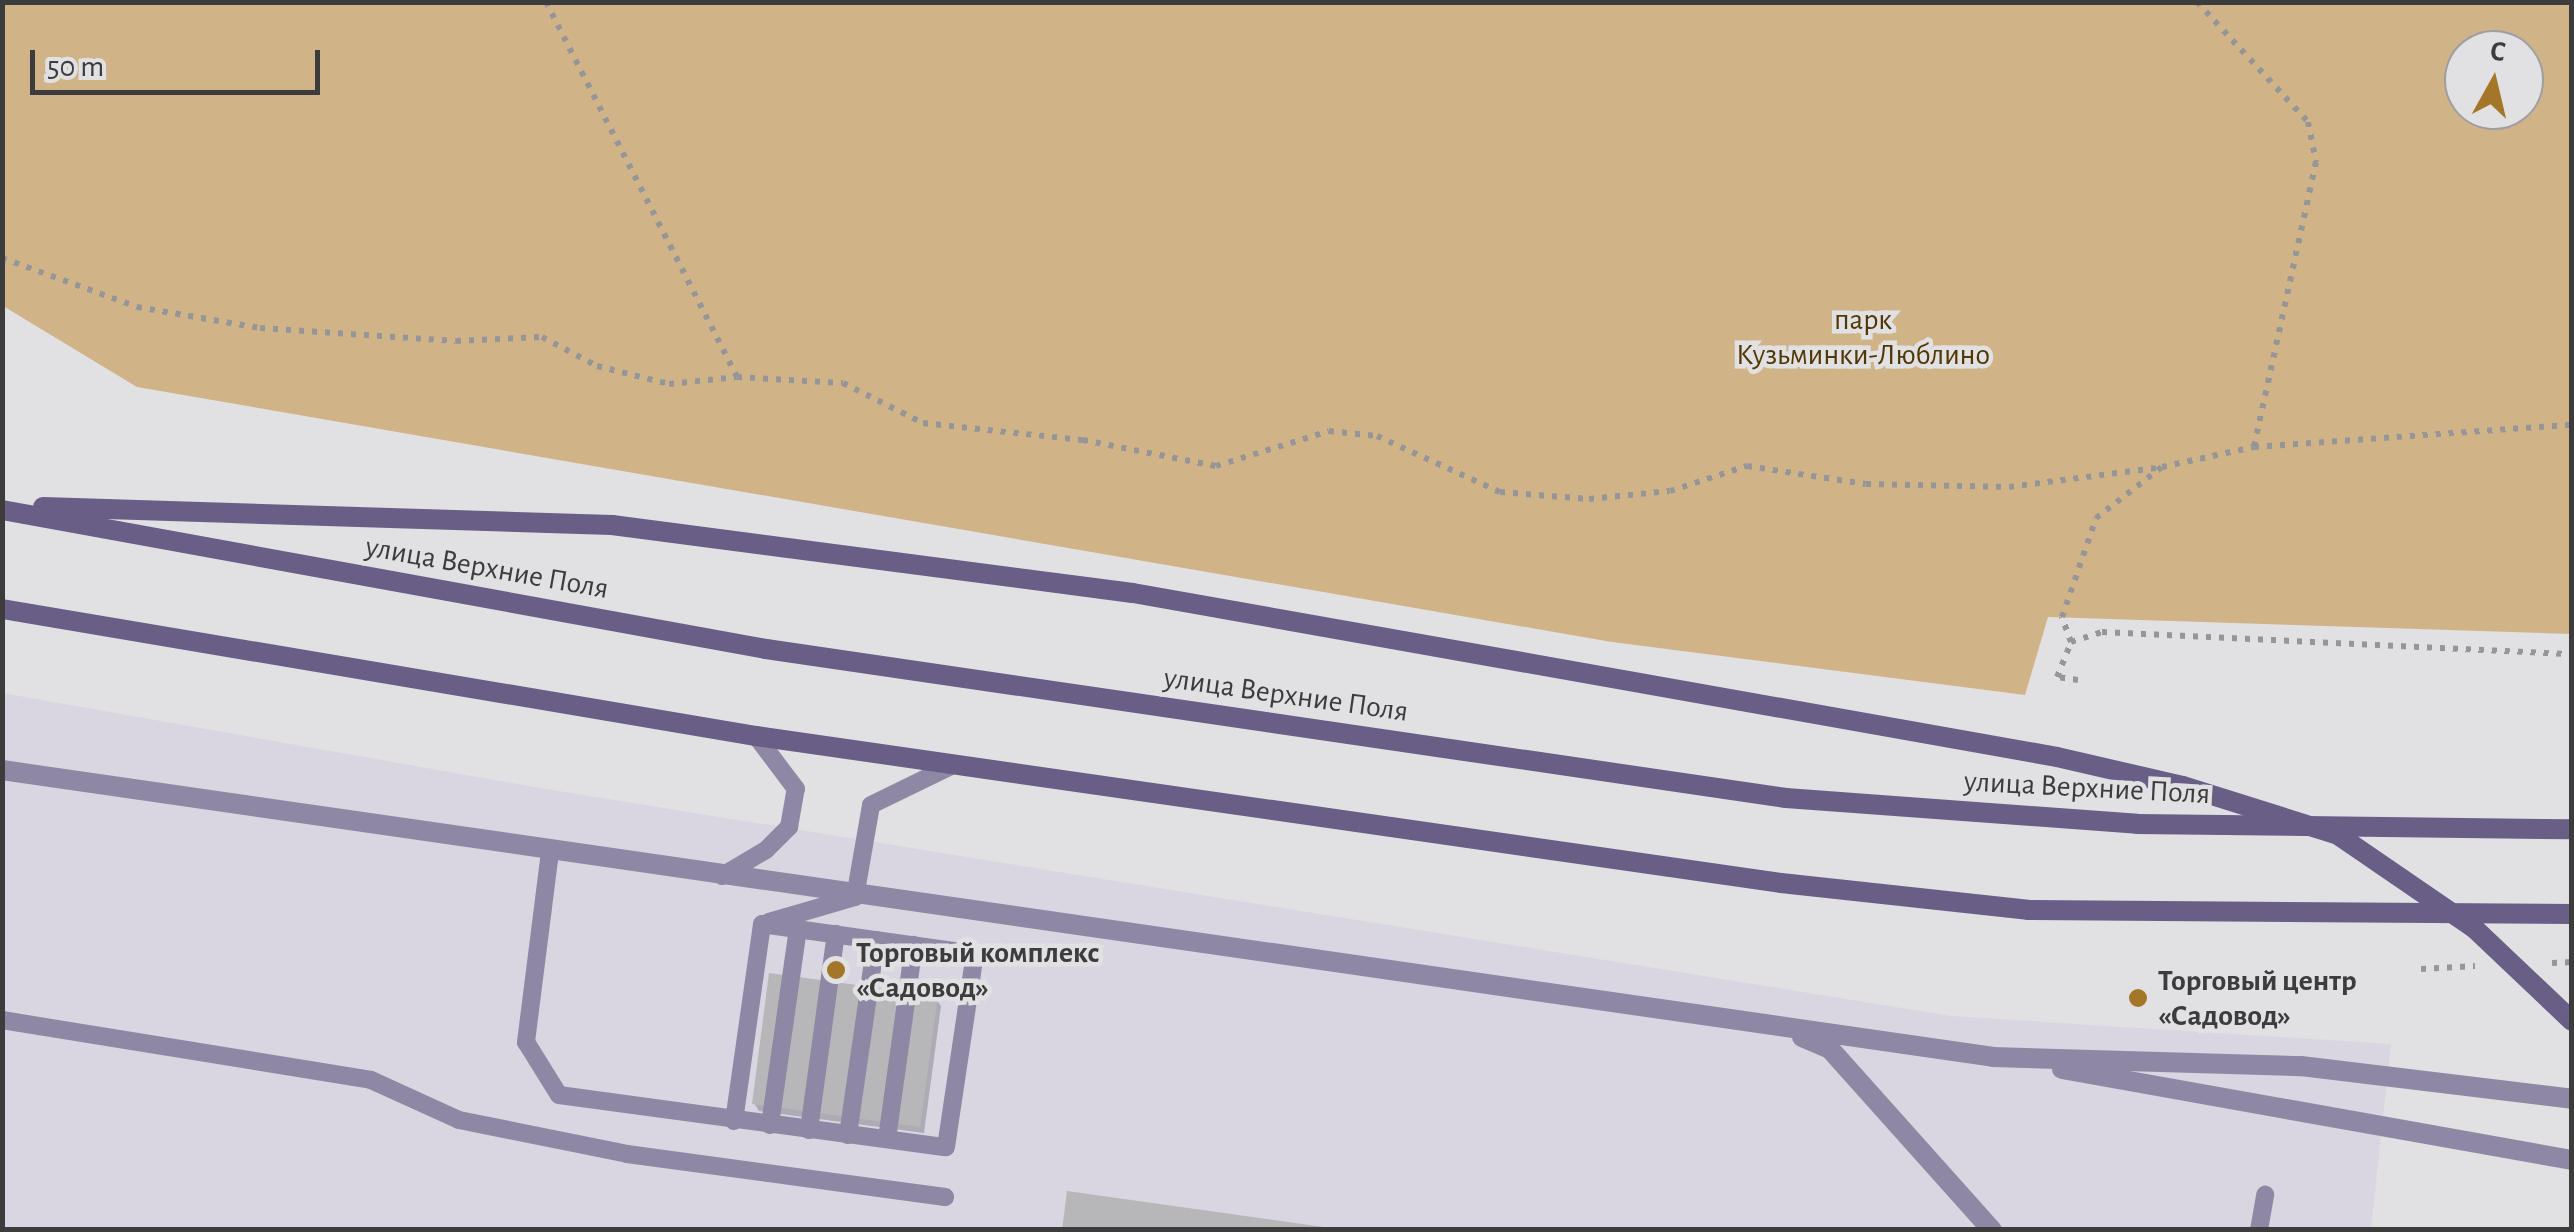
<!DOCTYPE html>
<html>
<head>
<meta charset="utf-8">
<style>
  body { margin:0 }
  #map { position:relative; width:2574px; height:1232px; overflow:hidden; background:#e1e0e3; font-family:"Alegreya Sans",sans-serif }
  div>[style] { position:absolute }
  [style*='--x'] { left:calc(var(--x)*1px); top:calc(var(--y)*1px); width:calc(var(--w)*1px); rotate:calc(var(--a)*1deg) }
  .built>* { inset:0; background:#d9d6e1 }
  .green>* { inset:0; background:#d1b388 }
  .shadow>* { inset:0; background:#0003 }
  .building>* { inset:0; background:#b7b7ba }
  .path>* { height:6px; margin-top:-3px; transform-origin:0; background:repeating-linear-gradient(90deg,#969598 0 5px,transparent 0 13px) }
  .service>* { height:18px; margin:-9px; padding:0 9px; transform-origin:9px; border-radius:9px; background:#8f88a4 }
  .minor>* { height:20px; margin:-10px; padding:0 10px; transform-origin:10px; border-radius:10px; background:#8f88a4 }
  .secondary>* { height:20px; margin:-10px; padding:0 10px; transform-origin:10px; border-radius:10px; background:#695e86 }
  .secondary-bridge>* { height:20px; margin:-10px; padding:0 10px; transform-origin:10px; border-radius:10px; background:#695e86 }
  .dots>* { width:28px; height:28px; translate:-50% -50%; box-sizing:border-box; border:5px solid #e1e0e3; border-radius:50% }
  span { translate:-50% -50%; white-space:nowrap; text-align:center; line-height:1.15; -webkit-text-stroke:9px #e1e0e3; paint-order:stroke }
  .park-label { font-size:30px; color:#523702 }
  .street-label { font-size:30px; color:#3c3c3d }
  .poi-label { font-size:30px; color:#3c3c3d; font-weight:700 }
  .left { translate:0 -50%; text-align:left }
  .frame { position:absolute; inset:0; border:5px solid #3c3c3d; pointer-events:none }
  .north { position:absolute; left:2444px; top:30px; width:100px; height:100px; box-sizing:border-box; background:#e1e0e3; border:2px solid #9f9ea1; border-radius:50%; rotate:8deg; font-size:28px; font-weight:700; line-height:40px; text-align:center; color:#3c3c3d }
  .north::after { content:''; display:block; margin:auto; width:35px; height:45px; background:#a47629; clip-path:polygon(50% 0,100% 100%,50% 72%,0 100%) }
  .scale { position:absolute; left:30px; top:50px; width:290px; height:45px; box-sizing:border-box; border:5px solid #3c3c3d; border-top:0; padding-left:12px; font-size:30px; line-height:35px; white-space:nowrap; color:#3c3c3d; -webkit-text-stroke:8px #e1e0e3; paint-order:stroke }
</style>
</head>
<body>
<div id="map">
  <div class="built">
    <div style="clip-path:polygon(2px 693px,540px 788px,1951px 1016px,2391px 1044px,2371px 1229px,3px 1229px)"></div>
  </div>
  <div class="green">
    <div style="clip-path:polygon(evenodd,3px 2px,2571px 3px,2571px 634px,2048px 617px,2025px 695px,1612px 642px,137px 387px,3px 306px,3px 2px,2464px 50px,2524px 50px,2524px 110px,2464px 110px,2464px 50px)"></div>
  </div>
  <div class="shadow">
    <div style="clip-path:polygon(936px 999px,941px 1006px,924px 1133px,759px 1111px,754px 1103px)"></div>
  </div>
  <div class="building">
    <div style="clip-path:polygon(769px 973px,938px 996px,920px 1127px,752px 1104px)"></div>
    <div style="clip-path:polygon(1067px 1191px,1324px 1227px,1324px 1230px,1062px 1230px)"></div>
  </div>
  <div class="path">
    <div style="--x:546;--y:2;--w:421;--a:63"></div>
    <div style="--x:2197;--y:2;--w:163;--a:47.2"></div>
    <div style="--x:2308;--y:122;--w:41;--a:78.7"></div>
    <div style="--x:2316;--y:162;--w:292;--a:102.3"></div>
    <div style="--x:2;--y:258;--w:144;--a:19.9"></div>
    <div style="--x:137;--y:307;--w:125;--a:9.7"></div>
    <div style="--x:260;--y:328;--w:196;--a:3.8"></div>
    <div style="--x:456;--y:341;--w:86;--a:-2.7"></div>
    <div style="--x:542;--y:337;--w:62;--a:27.8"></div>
    <div style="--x:597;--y:366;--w:74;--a:14"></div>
    <div style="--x:669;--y:384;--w:68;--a:-5.9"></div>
    <div style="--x:737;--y:377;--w:106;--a:3.2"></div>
    <div style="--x:843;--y:383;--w:89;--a:26.6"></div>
    <div style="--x:923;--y:423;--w:161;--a:6.1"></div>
    <div style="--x:1083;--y:440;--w:136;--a:11.1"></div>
    <div style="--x:1216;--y:466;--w:118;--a:-17.2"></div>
    <div style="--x:1329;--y:431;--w:48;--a:5.9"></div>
    <div style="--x:1377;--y:436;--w:135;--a:24.5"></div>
    <div style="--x:1500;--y:492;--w:89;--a:4.5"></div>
    <div style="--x:1589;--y:499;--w:81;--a:-5.6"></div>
    <div style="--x:1670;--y:491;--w:81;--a:-18"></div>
    <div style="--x:1747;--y:466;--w:120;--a:8.6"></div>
    <div style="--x:1866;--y:484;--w:143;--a:1.2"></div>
    <div style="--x:2009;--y:487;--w:154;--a:-7.4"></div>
    <div style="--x:2071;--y:642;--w:33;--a:-18"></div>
    <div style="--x:2102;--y:632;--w:471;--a:2.7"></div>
    <div style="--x:2078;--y:680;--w:21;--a:-172"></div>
    <div style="--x:2057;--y:677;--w:38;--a:-68"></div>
    <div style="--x:2071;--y:642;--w:27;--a:-110"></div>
    <div style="--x:2062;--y:617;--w:105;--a:-71"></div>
    <div style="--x:2096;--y:518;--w:83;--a:-37.7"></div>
    <div style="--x:2162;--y:467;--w:94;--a:-12.3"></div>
    <div style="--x:2254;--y:447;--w:319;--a:-4"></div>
    <div style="--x:2552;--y:963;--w:20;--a:-3"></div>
    <div style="--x:2421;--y:969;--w:54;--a:-3.2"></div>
  </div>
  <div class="service">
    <div style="--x:550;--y:852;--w:192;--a:97.2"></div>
    <div style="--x:526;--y:1042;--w:62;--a:58.1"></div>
    <div style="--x:559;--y:1095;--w:390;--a:7.7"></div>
    <div style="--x:946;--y:1147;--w:195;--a:-81.5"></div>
    <div style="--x:975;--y:954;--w:215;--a:-172"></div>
    <div style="--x:722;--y:876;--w:51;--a:-30.6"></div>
    <div style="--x:766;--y:850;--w:33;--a:-45"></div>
    <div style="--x:789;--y:827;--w:39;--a:-80"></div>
    <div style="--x:796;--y:789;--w:66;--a:-127"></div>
    <div style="--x:769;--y:922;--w:90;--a:-16.2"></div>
    <div style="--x:855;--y:897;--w:93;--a:-80.1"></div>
    <div style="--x:871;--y:805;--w:91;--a:-26"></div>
    <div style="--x:2;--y:1020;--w:374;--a:9.2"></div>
    <div style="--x:371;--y:1080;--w:97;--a:24.4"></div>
    <div style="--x:459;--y:1120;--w:171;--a:11.4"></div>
    <div style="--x:627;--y:1154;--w:321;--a:7.7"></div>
    <div style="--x:734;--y:1121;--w:199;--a:-81.9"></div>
    <div style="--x:770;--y:1125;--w:198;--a:-81.9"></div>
    <div style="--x:809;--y:1130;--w:198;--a:-82.2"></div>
    <div style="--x:848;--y:1135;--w:197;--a:-81.8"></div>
    <div style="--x:887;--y:1139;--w:196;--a:-82.1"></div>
    <div style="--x:2259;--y:1230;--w:36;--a:-80"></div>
  </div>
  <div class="minor">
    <div style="--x:2;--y:770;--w:2012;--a:8.2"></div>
    <div style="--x:1993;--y:1057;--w:308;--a:1.7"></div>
    <div style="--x:2301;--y:1066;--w:273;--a:6.9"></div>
    <div style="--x:1802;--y:1037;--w:30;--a:23"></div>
    <div style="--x:1830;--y:1049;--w:243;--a:48.2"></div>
    <div style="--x:2062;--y:1069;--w:518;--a:10.12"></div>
  </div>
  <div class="secondary">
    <div style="--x:43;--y:507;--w:569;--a:1.81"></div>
    <div style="--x:612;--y:525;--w:525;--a:7.44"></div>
    <div style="--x:1133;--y:593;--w:938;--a:10.06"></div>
    <div style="--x:2;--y:510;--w:777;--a:10.31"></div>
    <div style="--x:766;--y:649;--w:1031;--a:8.31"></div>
    <div style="--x:1786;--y:798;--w:352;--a:4.2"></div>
    <div style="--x:2137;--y:824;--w:435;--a:0.7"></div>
    <div style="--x:2;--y:609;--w:765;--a:9.56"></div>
    <div style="--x:756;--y:736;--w:1035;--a:8.16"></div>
    <div style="--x:1781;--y:883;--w:248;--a:6.2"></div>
    <div style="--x:2028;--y:910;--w:544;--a:0.42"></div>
  </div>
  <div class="secondary-bridge">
    <div style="--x:2057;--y:757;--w:129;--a:13"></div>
    <div style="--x:2183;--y:786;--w:163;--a:17.5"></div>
    <div style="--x:2338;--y:835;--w:165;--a:34.4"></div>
    <div style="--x:2474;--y:928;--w:135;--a:43.5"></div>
  </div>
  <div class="dots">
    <div style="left:836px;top:970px;background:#a47629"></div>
    <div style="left:2138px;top:998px;background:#a47629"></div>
  </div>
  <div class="park-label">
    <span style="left:1863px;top:337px">парк<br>Кузьминки-Люблино</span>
  </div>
  <div class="street-label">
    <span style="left:487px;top:568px;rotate:10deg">улица Верхние Поля</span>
    <span style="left:1286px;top:695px;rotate:8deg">улица Верхние Поля</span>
    <span style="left:2087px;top:788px;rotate:3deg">улица Верхние Поля</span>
  </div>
  <div class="poi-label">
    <span class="left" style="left:856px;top:970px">Торговый комплекс<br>«Садовод»</span>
    <span class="left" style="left:2158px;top:998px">Торговый центр<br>«Садовод»</span>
  </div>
  <div class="frame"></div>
  <div class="north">С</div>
  <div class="scale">50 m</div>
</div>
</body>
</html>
